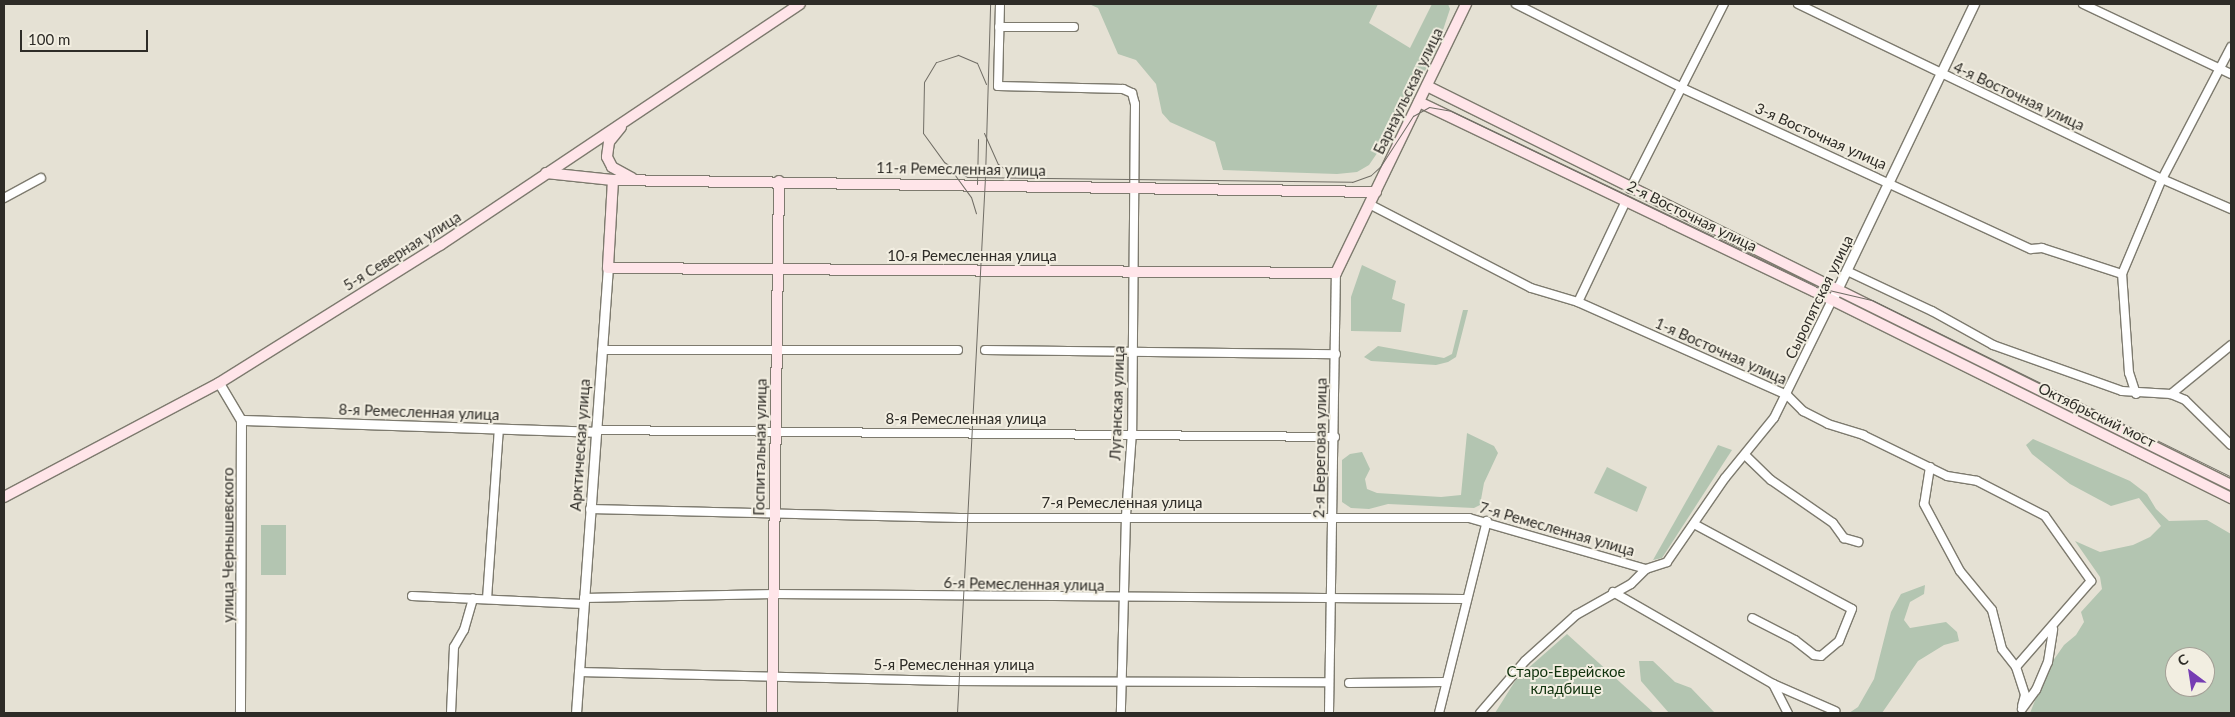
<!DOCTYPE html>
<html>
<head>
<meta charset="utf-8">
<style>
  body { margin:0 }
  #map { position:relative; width:2235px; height:717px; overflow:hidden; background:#e5e1d4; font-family:Lato,sans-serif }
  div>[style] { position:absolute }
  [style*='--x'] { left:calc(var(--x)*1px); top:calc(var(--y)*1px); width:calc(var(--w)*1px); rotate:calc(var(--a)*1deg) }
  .green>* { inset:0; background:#b3c5b1 }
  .roads { filter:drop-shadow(1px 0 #7d7a6e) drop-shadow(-1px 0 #7d7a6e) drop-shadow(0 1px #7d7a6e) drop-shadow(0 -1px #7d7a6e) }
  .minor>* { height:8px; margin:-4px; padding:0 4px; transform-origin:4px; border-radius:4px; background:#fff }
  .tertiary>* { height:9px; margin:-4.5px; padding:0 4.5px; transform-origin:4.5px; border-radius:4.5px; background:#fff }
  .secondary>* { height:10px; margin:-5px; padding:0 5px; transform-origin:5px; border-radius:5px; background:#ffe5e9 }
  .tram>* { height:1px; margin:-0.5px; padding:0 0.5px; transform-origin:0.5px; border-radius:0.5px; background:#706d65 }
  span { translate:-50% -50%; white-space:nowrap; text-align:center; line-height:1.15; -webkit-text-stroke:4px #f2eee1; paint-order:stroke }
  .street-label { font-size:15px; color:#2e2c27 }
  .park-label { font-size:15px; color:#11330e }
  .frame { position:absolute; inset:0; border:5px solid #2e2c27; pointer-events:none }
  .north { position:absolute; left:2165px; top:647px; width:50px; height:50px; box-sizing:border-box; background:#f2eee1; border:1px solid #a4a097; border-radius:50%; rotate:329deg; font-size:14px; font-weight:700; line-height:20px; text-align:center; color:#2e2c27 }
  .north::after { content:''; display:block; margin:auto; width:18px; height:22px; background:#763db3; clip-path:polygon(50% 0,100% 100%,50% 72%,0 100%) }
  .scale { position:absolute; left:20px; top:30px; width:128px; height:22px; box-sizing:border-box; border:2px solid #2e2c27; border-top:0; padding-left:6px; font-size:15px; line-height:18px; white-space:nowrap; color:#2e2c27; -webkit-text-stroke:4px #f2eee1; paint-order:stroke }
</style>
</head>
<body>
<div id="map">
  <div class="green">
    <div style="clip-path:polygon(1089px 4px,1378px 4px,1369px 23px,1410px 48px,1432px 4px,1448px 4px,1450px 9px,1436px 51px,1386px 140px,1369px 165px,1357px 172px,1337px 174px,1223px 170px,1215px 142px,1170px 122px,1162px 113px,1156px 84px,1136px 60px,1118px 54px,1098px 8px)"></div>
    <div style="clip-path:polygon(1362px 265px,1396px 281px,1392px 299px,1405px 304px,1401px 332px,1351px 331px,1351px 297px)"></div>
    <div style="clip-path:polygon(1463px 310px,1468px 310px,1456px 357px,1448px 362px,1436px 365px,1371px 361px,1364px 357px,1378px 346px,1444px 358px,1452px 354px)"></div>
    <div style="clip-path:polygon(1467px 433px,1494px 446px,1498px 453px,1484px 483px,1480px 505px,1474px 508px,1388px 504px,1369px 509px,1351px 508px,1342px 502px,1342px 460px,1350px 454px,1362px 452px,1370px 469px,1365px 479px,1367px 489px,1377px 493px,1441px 497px,1461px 495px)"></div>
    <div style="clip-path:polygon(evenodd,2033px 439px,2130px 481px,2147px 494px,2156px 509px,2169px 521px,2207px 520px,2231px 534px,2231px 713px,2030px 713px,2048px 668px,2064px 645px,2076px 635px,2084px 622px,2081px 612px,2102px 589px,2100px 577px,2075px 541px,2100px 552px,2133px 545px,2150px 537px,2161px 526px,2139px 498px,2111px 506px,2070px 484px,2032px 454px,2026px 445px,2033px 439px,2175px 657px,2205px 657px,2205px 687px,2175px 687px,2175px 657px)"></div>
    <div style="clip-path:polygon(1718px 445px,1732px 450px,1662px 558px,1653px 560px)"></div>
    <div style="clip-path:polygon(1607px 467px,1647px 487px,1637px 512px,1594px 493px)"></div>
    <div style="clip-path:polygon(261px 525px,286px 525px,286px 575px,261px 575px)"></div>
    <div style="clip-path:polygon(1925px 585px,1924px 594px,1910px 602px,1904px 620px,1910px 628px,1946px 622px,1957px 632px,1959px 641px,1944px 645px,1918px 661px,1882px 713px,1849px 713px,1858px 707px,1874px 679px,1891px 612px,1901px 594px)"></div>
    <div style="clip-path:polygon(1567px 634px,1654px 713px,1495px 713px,1517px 678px)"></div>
    <div style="clip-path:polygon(1639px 661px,1653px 661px,1675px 682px,1691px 688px,1715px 713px,1669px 713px,1641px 681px)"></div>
  </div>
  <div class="roads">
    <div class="minor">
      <div style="--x:1000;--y:4;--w:82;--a:91.4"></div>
      <div style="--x:998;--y:86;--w:125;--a:1.4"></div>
      <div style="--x:1123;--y:89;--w:10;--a:24"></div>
      <div style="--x:1132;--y:93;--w:11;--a:75"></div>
      <div style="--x:1135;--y:104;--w:328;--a:90.5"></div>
      <div style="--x:1132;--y:432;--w:84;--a:94.1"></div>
      <div style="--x:1126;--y:516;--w:197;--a:91.5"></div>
      <div style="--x:1516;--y:4;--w:186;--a:26.8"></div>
      <div style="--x:1682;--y:88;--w:384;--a:24.8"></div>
      <div style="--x:2031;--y:249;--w:11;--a:-5"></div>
      <div style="--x:2042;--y:248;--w:84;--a:18"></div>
      <div style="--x:1798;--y:4;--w:404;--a:25.7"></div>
      <div style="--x:2162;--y:179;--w:75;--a:23.5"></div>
      <div style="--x:2083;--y:4;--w:164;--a:25.3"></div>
      <div style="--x:999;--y:27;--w:75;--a:0"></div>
      <div style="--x:1630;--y:189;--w:208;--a:-63.1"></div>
      <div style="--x:4;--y:198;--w:42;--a:-28.4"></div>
      <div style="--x:1369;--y:204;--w:182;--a:27.4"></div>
      <div style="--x:1531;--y:288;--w:49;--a:16.6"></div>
      <div style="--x:1578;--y:302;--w:229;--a:24"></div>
      <div style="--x:1787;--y:395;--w:23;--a:45"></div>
      <div style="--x:1803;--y:411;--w:28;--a:27"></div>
      <div style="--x:1828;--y:424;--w:37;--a:17"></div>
      <div style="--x:1863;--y:435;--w:93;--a:26"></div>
      <div style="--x:1947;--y:476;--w:30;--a:9"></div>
      <div style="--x:1977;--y:481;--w:76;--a:27.2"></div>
      <div style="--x:2045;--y:516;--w:80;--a:54.7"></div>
      <div style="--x:2091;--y:581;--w:114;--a:131.1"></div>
      <div style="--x:1847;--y:271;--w:94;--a:25.2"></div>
      <div style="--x:1932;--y:311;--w:70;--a:29.1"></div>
      <div style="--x:1993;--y:345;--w:137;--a:19.6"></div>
      <div style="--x:2122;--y:391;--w:49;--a:3.5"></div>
      <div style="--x:2171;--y:394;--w:15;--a:23"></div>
      <div style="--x:2185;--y:400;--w:64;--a:44.4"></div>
      <div style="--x:1578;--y:302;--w:112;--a:-64.6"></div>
      <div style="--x:602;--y:350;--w:356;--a:0"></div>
      <div style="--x:985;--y:350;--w:351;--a:0.7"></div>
      <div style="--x:2136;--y:394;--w:22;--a:-108"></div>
      <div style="--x:2129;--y:373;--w:99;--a:-94"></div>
      <div style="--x:2122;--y:274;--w:103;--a:-67.2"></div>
      <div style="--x:2162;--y:179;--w:149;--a:-62.4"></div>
      <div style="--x:2171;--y:394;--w:77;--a:-39.2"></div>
      <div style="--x:596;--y:430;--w:739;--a:0.54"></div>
      <div style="--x:1745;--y:455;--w:36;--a:44"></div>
      <div style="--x:1771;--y:480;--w:75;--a:34.7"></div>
      <div style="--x:1833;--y:523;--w:19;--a:54"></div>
      <div style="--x:1844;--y:538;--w:15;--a:16"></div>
      <div style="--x:1930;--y:467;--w:37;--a:99"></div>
      <div style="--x:1924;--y:504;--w:76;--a:61.8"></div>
      <div style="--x:1960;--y:571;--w:50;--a:50.6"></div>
      <div style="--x:1992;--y:610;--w:40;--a:75.6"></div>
      <div style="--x:2002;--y:649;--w:23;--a:52"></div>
      <div style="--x:590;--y:509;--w:370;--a:1.4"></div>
      <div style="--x:960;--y:518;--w:509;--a:0"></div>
      <div style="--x:1469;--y:518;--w:184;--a:16.1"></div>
      <div style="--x:1646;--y:569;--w:22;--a:-18"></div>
      <div style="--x:1667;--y:562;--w:102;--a:-55.4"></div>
      <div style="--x:1725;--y:478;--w:77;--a:-50.8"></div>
      <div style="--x:1774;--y:418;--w:131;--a:-63.8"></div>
      <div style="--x:1694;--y:524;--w:179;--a:28.3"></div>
      <div style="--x:1852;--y:609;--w:35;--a:112"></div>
      <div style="--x:1839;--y:641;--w:23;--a:140"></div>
      <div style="--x:1821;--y:656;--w:7;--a:-172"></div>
      <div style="--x:1814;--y:655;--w:24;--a:-142"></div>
      <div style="--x:1795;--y:640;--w:48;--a:-152.9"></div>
      <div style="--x:1613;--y:592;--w:185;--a:29.9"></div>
      <div style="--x:1773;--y:684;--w:68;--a:23.5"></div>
      <div style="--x:412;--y:596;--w:171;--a:2.7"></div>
      <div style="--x:584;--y:598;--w:190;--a:-1.2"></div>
      <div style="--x:774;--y:594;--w:691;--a:0.41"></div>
      <div style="--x:487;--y:599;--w:170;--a:-86"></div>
      <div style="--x:2016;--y:667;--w:29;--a:72"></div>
      <div style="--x:2025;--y:695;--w:11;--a:105"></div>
      <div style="--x:579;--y:672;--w:372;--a:1.4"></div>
      <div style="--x:951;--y:681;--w:378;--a:0.2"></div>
      <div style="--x:1349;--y:683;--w:96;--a:-0.6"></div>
      <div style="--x:1773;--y:684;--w:33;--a:63"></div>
      <div style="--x:2022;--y:709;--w:24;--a:-54"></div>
      <div style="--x:2036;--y:690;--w:30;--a:-67"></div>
      <div style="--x:2048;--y:662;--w:33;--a:-81"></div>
      <div style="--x:451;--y:713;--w:66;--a:-87.4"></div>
      <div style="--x:454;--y:647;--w:20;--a:-60"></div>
      <div style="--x:464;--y:630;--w:33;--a:-74"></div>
      <div style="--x:1329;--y:713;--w:440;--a:-89.1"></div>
      <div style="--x:1439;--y:713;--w:198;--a:-76"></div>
      <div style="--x:1480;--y:713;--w:69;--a:-49.1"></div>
      <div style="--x:1525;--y:661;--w:69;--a:-42"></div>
      <div style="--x:1576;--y:615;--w:63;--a:-29.4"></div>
      <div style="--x:1631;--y:584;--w:21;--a:-45"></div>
    </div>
    <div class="tertiary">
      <div style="--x:1834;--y:296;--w:324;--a:-64.4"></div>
      <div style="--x:219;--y:383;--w:43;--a:59.3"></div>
      <div style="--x:241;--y:420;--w:293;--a:90.2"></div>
      <div style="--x:241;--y:420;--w:355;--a:1.9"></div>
      <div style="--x:576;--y:713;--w:446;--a:-85.9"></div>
    </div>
    <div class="secondary">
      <div style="--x:1427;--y:86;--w:898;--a:26.39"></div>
      <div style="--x:1419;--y:102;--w:438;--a:25.6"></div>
      <div style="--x:1814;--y:291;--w:466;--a:26.4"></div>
      <div style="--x:621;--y:127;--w:19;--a:129"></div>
      <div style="--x:609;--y:142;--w:15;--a:98"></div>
      <div style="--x:607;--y:157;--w:11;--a:63"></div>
      <div style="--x:612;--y:167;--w:23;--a:29"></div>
      <div style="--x:546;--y:173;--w:67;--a:6"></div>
      <div style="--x:613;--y:180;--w:763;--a:0.9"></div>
      <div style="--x:613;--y:180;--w:88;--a:93.3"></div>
      <div style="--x:608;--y:268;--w:728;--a:0.39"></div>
      <div style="--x:1336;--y:273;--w:299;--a:-64.2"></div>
      <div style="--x:4;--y:497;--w:243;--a:-27.9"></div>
      <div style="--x:219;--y:383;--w:261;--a:-32"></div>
      <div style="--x:440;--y:245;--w:433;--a:-33.8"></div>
      <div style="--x:772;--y:713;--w:532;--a:-89.25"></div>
    </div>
  </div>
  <div class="tram">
    <div style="--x:986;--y:84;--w:23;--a:-113"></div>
    <div style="--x:977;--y:63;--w:21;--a:-157"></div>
    <div style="--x:958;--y:55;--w:23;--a:162"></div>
    <div style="--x:936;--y:62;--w:23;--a:121"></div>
    <div style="--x:924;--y:82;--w:51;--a:91.1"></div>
    <div style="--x:923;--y:133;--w:36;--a:54"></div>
    <div style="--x:944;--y:162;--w:27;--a:33"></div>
    <div style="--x:967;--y:177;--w:385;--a:0.7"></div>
    <div style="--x:1352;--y:182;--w:20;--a:-20"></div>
    <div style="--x:1371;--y:175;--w:12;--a:-42"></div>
    <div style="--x:1380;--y:167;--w:61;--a:-57.1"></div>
    <div style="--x:1413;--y:116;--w:18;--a:-29"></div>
    <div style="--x:1429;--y:107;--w:22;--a:10"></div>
    <div style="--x:1451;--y:111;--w:405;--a:25.7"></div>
    <div style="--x:1816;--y:287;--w:57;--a:13.1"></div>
    <div style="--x:1872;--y:300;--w:400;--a:26.2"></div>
    <div style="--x:984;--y:133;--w:34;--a:66"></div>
    <div style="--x:998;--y:164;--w:16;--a:35"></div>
    <div style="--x:1011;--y:173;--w:9;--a:13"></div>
    <div style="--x:952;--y:171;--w:32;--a:54"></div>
    <div style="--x:971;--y:197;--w:17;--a:73"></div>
    <div style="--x:977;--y:184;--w:45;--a:-88.7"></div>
    <div style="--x:957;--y:713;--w:537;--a:-87.01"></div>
    <div style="--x:985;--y:177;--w:173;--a:-88.3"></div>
  </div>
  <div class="street-label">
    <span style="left:1408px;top:91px;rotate:-64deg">Барнаульская улица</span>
    <span style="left:2019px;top:96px;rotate:25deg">4-я Восточная улица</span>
    <span style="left:1821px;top:136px;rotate:24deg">3-я Восточная улица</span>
    <span style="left:961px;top:169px;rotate:1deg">11-я Ремесленная улица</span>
    <span style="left:1692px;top:216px;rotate:26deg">2-я Восточная улица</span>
    <span style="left:402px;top:251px;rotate:-32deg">5-я Северная улица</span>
    <span style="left:972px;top:256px">10-я Ремесленная улица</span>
    <span style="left:1819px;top:297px;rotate:-64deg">Сыропятская улица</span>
    <span style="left:1721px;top:351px;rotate:24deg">1-я Восточная улица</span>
    <span style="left:1117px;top:403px;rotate:-88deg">Луганская улица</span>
    <span style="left:419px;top:412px;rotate:2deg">8-я Ремесленная улица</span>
    <span style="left:2097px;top:415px;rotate:26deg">Октябрьский мост</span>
    <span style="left:966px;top:419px">8-я Ремесленная улица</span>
    <span style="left:580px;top:445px;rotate:-86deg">Арктическая улица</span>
    <span style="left:760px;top:447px;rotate:-89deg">Госпитальная улица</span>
    <span style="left:1320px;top:448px;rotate:-89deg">2-я Береговая улица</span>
    <span style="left:1122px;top:503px">7-я Ремесленная улица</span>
    <span style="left:1557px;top:529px;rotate:16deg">7-я Ремесленная улица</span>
    <span style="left:228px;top:545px;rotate:-90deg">улица Чернышевского</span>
    <span style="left:1024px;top:584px;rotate:1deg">6-я Ремесленная улица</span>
    <span style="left:954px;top:665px">5-я Ремесленная улица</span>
  </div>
  <div class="park-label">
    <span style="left:1566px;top:680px">Старо-Еврейское<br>кладбище</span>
  </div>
  <div class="frame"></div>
  <div class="north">С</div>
  <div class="scale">100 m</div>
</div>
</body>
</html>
